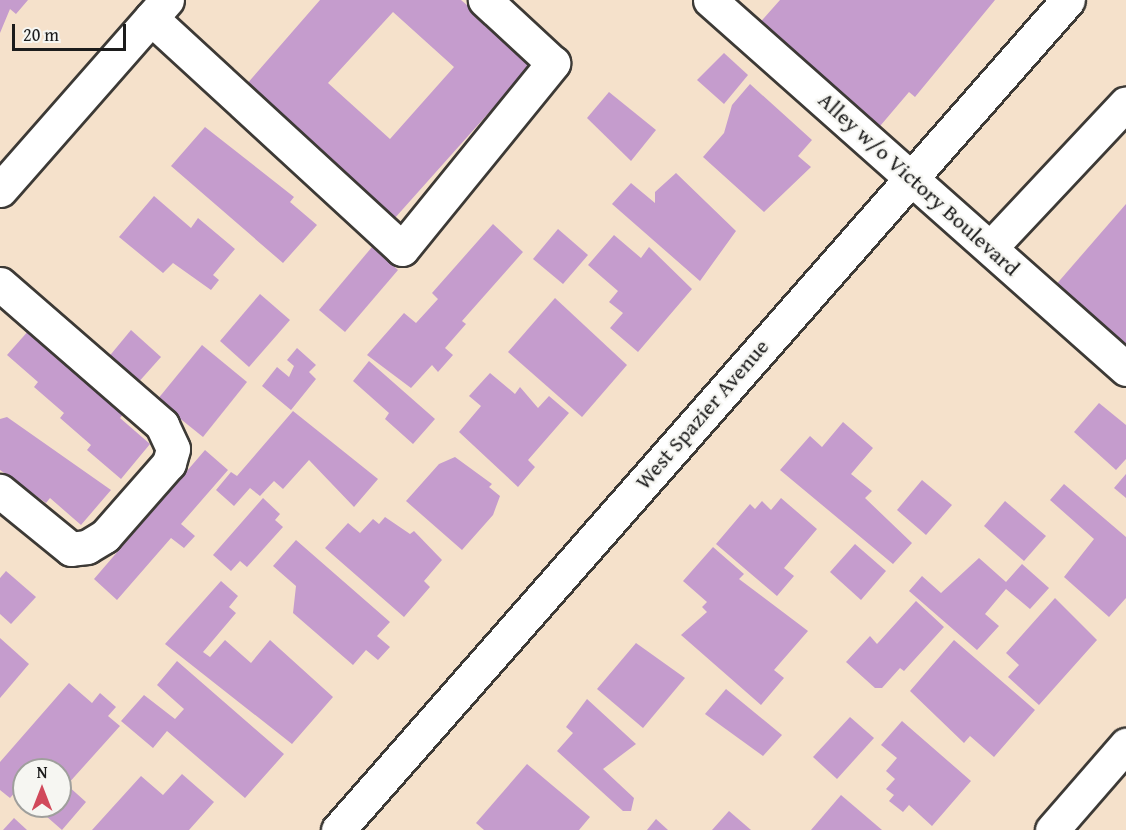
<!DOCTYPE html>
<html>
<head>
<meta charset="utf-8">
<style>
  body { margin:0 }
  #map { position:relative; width:1126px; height:830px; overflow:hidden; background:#f5e1cb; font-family:"Gentium Book Plus",serif }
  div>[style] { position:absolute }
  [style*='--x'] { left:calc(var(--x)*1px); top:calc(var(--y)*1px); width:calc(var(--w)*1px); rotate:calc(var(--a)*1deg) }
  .building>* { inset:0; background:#c59ccd }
  .roads { filter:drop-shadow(2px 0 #3d3a36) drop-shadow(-2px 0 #3d3a36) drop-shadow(0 2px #3d3a36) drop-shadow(0 -2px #3d3a36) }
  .minor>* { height:33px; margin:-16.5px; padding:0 16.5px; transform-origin:16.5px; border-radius:16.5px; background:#fff }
  .major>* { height:33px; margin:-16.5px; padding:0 16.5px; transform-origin:16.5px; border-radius:16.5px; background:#fff }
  span { translate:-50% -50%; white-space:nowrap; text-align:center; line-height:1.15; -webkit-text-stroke:4.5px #f6f6f2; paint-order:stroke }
  .street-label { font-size:22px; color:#1c1c1c }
  .north { position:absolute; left:12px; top:758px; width:60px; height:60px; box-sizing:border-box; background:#f6f6f2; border:2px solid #9f9f9c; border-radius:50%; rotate:0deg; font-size:16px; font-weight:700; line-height:24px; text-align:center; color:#1c1c1c }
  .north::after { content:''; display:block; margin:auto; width:21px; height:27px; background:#d1495b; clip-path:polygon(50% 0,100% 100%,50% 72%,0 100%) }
  .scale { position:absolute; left:12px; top:24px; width:114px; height:27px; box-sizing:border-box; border:3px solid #1c1c1c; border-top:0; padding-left:8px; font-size:18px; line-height:21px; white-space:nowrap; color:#1c1c1c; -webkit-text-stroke:4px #f6f6f2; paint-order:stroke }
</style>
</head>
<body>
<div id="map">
  <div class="building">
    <div style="clip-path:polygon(0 0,28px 0,16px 14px,10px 9px,0 33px)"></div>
    <div style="clip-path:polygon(evenodd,320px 0,461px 0,534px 62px,394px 219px,246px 85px,320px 0,393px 12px,454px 67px,390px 139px,328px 83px,393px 12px)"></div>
    <div style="clip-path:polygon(780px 0,995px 0,915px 97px,909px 92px,875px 132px,756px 27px)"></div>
    <div style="clip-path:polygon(724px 53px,748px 75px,724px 104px,697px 80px)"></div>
    <div style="clip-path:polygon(750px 84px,812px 140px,798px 156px,811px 167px,764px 212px,703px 157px,724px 133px,732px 105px)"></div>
    <div style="clip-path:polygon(609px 92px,656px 130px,631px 161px,587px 118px)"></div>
    <div style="clip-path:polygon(205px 127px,294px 197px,290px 202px,317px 225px,283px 263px,171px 166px)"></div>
    <div style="clip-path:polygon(676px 173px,736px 231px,700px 281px,612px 204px,631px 183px,655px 203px,655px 192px)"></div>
    <div style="clip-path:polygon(154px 196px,191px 228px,198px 218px,235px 249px,213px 275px,219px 280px,211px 290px,173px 263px,163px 273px,119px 237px)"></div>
    <div style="clip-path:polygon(1126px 204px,1126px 351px,1054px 287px)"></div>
    <div style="clip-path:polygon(493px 224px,523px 252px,462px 321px,466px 324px,445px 348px,453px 355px,438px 372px,432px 365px,411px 388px,367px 355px,404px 313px,416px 323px,438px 299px,432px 293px)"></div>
    <div style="clip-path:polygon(558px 229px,588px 255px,563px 284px,533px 259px)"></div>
    <div style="clip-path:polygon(614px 235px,641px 258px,649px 247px,692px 289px,638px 352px,610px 328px,623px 313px,609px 302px,618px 291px,588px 265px)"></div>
    <div style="clip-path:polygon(372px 247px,398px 270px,345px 332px,319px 310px)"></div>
    <div style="clip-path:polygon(260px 294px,290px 320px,249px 367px,220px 341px)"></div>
    <div style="clip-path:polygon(555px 298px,627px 365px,582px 417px,508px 352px)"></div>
    <div style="clip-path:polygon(37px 321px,124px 413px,120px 418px,150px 444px,121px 479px,87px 450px,91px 445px,60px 418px,64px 413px,34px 387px,38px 382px,7px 355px)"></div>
    <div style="clip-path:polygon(131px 330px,161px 357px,136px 385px,107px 359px)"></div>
    <div style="clip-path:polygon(202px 345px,247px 382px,203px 437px,157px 400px)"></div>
    <div style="clip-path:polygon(297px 348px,316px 365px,309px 372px,316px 379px,291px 410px,262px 386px,277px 367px,289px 377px,294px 366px,287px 360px)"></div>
    <div style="clip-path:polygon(369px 361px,435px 419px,413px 444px,385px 419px,389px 413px,353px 381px)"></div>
    <div style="clip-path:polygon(490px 373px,515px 394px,520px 387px,538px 408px,549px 396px,569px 413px,528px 460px,535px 467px,518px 487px,459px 432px,481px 406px,469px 396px)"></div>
    <div style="clip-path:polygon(1099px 403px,1126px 425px,1126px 459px,1116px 470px,1074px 432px)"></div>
    <div style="clip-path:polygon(293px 411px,378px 479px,354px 507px,309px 460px,283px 489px,274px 481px,260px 496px,250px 488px,234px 506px,216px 490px,231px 472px,237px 476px)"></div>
    <div style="clip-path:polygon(7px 417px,111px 490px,81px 525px,50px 498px,46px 503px,0 470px,0 419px)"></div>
    <div style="clip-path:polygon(843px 422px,873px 448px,851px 474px,872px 491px,865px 498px,912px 543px,893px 564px,780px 470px,810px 436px,822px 447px)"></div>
    <div style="clip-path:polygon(205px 450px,228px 470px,181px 524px,195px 536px,184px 548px,171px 538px,117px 600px,94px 579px)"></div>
    <div style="clip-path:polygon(455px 457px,492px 484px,489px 487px,500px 496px,493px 515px,462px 550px,406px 501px,439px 464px)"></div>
    <div style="clip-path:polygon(1126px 474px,1126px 498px,1114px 488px)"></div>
    <div style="clip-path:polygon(922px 480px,952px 505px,926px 535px,897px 510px)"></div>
    <div style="clip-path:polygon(1064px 484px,1126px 537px,1126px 598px,1109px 617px,1064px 577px,1094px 539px,1050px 500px)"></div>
    <div style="clip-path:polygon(263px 498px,280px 514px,275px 520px,283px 527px,247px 567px,240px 561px,231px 571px,213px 555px)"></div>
    <div style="clip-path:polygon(781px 498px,817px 529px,784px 568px,794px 576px,777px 596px,716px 544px,750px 504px,755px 509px,762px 501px,771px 510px)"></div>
    <div style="clip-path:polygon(1005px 501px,1046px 536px,1024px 561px,984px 526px)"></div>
    <div style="clip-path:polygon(385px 517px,410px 534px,414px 531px,442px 560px,424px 581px,430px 587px,404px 617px,325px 548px,348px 523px,360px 533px,373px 519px,379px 524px)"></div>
    <div style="clip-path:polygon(296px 540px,390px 622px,377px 636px,390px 647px,378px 660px,366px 650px,353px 665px,293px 613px,296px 586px,273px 566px)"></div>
    <div style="clip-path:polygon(855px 544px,886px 571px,861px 600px,830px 572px)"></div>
    <div style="clip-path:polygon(713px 547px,744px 574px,739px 579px,808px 631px,774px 670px,784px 678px,761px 705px,681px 635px,707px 612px,702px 607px,707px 602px,683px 581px)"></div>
    <div style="clip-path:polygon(979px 558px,1006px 582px,1022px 564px,1049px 588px,1030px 609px,1006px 589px,985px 614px,999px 626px,977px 650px,909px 591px,922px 576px,941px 593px)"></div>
    <div style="clip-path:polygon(6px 571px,36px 597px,11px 624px,0 614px,0 578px)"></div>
    <div style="clip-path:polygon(221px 581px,238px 596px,229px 607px,236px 613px,203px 652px,210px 657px,225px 640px,251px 663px,270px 640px,333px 697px,292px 744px,165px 644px)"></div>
    <div style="clip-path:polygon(1055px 598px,1097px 640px,1039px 705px,1008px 677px,1019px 665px,1006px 653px)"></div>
    <div style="clip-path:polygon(916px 601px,944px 627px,904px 671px,900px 668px,882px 688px,875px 688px,846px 662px,870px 636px,877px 644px)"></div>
    <div style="clip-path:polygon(0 638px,29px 664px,0 698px)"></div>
    <div style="clip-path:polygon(954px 640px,1035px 710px,994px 757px,970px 736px,964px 743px,910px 691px)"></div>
    <div style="clip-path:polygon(636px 643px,685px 678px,643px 728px,597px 689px)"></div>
    <div style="clip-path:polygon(177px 661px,284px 754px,245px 798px,167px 731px,153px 748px,121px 721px,144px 695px,175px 719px,184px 709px,157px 685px)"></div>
    <div style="clip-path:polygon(69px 683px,92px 703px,100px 693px,116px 707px,108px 716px,120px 726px,67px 785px,86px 802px,62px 830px,38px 809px,60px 806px,60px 770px,41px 763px,24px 770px,24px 782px,10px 798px,0 790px,0 762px)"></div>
    <div style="clip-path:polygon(726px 689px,782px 735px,763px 756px,705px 714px)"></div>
    <div style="clip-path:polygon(587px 699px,636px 744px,603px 769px,634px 798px,631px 811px,623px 811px,557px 751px,573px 733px,566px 727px)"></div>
    <div style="clip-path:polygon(850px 717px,874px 738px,837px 779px,813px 757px)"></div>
    <div style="clip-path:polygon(902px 721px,971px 781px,932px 826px,909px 805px,903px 812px,889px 801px,894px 795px,886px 789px,895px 779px,886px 771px,897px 758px,881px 745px)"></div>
    <div style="clip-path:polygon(527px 764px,590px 817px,579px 830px,484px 830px,476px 823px)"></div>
    <div style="clip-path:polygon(182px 774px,214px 802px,189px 830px,92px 830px,141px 776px,163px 795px)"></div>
    <div style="clip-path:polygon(841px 795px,882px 830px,811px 830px)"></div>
    <div style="clip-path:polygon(729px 811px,751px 830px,712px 830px)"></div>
    <div style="clip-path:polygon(14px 818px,27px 830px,3px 830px)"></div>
    <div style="clip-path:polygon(656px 819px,668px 830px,647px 830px)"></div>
  </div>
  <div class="roads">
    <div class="minor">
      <div style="--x:710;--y:0;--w:556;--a:41.57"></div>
      <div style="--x:151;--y:18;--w:341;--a:42.6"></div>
      <div style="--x:402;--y:249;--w:240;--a:-50.9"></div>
      <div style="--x:553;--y:63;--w:93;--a:-137.2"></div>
      <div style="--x:991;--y:247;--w:197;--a:-46.8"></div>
      <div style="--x:0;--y:284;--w:215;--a:41"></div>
      <div style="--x:162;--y:425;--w:26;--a:65"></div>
      <div style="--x:173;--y:449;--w:15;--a:106"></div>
      <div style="--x:169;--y:463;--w:97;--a:131.2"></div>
      <div style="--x:105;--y:536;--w:21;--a:149"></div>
      <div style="--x:87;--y:547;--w:16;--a:173"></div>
      <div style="--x:71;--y:549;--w:92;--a:-140.8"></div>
      <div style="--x:338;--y:830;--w:1105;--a:-48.67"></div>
      <div style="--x:1052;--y:830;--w:113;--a:-49"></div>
    </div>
    <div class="major">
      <div style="--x:0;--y:190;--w:253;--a:-48.7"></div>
    </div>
  </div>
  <div class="street-label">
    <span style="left:919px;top:184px;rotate:42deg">Alley w/o Victory Boulevard</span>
    <span style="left:702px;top:414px;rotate:-49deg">West Spazier Avenue</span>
  </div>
  <div class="north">N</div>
  <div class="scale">20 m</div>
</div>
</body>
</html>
